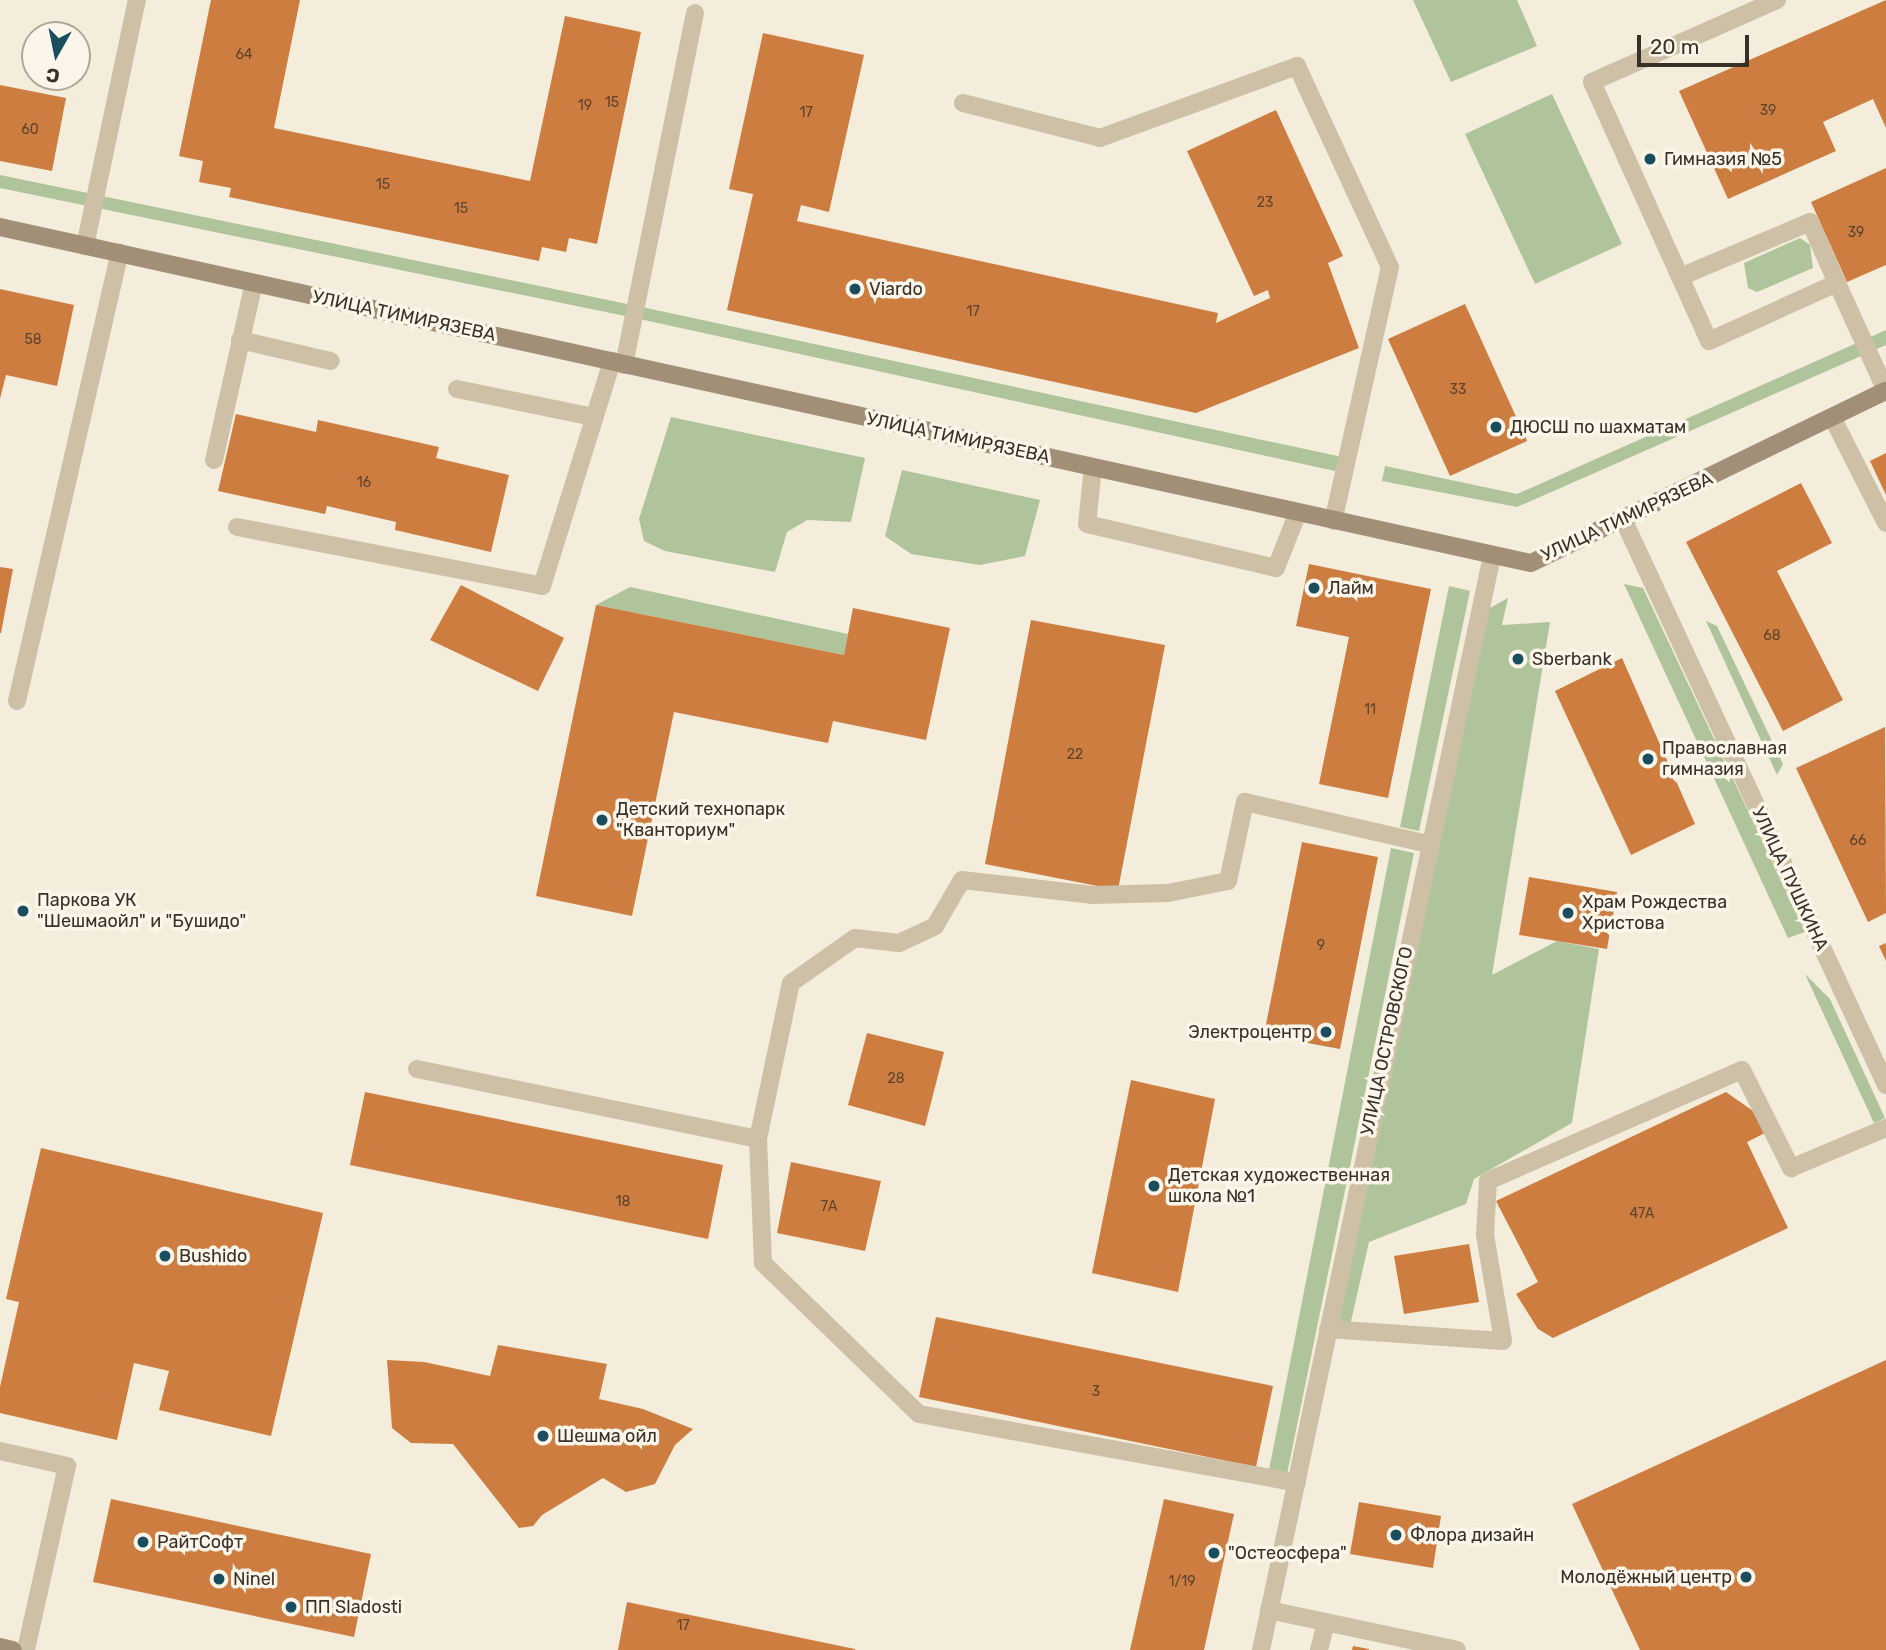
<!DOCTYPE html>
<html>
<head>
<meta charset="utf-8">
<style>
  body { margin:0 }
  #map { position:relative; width:1886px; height:1650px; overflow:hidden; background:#f4eddc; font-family:Rubik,sans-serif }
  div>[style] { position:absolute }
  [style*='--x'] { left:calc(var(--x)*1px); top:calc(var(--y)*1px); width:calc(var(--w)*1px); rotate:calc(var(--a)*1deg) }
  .green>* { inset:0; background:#afc49b }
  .building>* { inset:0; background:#ce7d40 }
  .lane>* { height:18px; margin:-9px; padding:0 9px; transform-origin:9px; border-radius:9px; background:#cdc0a7 }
  .street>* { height:18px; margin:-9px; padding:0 9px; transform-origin:9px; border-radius:9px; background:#cdc0a7 }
  .secondary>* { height:18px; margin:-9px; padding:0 9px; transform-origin:9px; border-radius:9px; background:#a18f78 }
  .dots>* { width:19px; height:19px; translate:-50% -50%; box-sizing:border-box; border:4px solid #fbf6e9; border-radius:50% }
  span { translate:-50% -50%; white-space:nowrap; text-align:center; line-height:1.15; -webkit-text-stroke:7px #fbf6e9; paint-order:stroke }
  .number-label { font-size:14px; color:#5e442e }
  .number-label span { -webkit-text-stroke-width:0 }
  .poi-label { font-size:18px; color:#393128 }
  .left { translate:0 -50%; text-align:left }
  .right { translate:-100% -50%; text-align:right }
  .street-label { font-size:18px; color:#393128 }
  .north { position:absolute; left:21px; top:21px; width:70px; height:70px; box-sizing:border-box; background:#fbf6e9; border:2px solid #ada79c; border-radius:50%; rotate:189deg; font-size:19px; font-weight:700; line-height:28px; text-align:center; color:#393128 }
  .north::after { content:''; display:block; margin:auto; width:24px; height:32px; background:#1a4d5e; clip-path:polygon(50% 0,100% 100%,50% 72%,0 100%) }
  .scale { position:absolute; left:1637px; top:35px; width:112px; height:32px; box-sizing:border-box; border:4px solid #393128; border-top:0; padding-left:9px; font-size:21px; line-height:24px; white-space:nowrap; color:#393128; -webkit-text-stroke:5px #fbf6e9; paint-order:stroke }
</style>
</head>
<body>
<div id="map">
  <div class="green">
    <div style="clip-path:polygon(1413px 0,1517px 0,1537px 46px,1451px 82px)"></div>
    <div style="clip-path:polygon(1552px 94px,1622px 244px,1535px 284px,1465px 134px)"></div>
    <div style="clip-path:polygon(0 175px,637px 306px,1347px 458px,1344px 473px,635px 318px,0 188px)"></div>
    <div style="clip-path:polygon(1800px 238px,1810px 245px,1813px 268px,1757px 292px,1748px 288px,1744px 263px)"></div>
    <div style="clip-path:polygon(1886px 330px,1886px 345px,1517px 507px,1382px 481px,1385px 466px,1517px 494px)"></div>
    <div style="clip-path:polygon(671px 417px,865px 458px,851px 522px,807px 520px,787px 532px,775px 572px,665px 551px,644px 541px,639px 519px)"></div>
    <div style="clip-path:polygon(902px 470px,1040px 500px,1025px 556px,980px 565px,911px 554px,885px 536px)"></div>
    <div style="clip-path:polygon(1624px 584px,1643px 588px,1805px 932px,1788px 938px)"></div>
    <div style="clip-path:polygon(1449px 586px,1470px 591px,1419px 831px,1400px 827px)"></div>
    <div style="clip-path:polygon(630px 587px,848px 634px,844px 655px,596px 605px)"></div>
    <div style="clip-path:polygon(1508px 598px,1502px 625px,1550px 622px,1492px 975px,1557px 941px,1599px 949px,1572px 1123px,1474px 1179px,1466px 1204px,1369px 1242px,1349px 1330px,1328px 1329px,1488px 609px)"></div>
    <div style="clip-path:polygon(1706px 621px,1717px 626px,1783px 764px,1777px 775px)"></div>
    <div style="clip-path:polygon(1391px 848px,1414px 853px,1287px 1474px,1269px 1470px)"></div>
    <div style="clip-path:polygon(1805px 974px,1830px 999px,1885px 1118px,1874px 1123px)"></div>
  </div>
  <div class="building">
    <div style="clip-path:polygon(211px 0,300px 0,274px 128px,530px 181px,565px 16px,641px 32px,597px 244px,569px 238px,566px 252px,542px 247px,539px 261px,229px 197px,231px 188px,199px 182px,203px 161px,179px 156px)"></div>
    <div style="clip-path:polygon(1886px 0,1886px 128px,1873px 99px,1823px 122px,1836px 151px,1728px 199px,1679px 91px)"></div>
    <div style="clip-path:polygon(763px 33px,864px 55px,829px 212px,801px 205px,797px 221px,1218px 313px,1216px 323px,1270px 298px,1268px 290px,1254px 296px,1187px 151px,1276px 110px,1343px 256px,1328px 263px,1359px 348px,1196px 413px,727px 310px,753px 194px,729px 189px)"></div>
    <div style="clip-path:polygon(0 85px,66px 98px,52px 171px,0 161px)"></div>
    <div style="clip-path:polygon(1886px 168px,1886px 265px,1847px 282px,1811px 202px)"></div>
    <div style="clip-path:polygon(0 289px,74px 305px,57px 386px,6px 375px,0 399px)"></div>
    <div style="clip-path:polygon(1465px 304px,1527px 441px,1450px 476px,1388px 339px)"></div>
    <div style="clip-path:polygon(236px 414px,316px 432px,318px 420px,439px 447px,436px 458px,509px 475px,491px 552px,395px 530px,396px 522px,327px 506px,325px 514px,218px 491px)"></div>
    <div style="clip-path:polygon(1886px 453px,1886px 495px,1870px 461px)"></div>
    <div style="clip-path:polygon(1801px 483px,1832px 543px,1777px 571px,1843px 700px,1783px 731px,1686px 542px)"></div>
    <div style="clip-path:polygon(1309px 564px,1431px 589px,1388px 798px,1319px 784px,1349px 637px,1296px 626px)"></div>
    <div style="clip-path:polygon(0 567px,13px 569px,1px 633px,0 633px)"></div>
    <div style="clip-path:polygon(461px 585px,564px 638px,538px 691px,430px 640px)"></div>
    <div style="clip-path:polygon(596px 605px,844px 655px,853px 608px,950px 628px,926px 740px,833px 721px,828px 743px,674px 712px,632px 916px,536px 896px)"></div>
    <div style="clip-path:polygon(1031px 620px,1165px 645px,1118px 890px,985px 864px)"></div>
    <div style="clip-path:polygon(1622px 658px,1695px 824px,1631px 855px,1555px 691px)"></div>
    <div style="clip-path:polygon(1885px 727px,1886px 913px,1868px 922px,1796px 768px)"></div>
    <div style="clip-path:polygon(1302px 842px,1378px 857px,1340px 1049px,1264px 1035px)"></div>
    <div style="clip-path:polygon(1529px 877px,1617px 892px,1607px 949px,1519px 935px)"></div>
    <div style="clip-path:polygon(1886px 943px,1886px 961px,1879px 946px)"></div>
    <div style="clip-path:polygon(867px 1033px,944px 1052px,925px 1126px,848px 1105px)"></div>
    <div style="clip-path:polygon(1131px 1080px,1215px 1099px,1178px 1292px,1092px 1273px)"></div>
    <div style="clip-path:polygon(365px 1092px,723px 1165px,708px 1239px,350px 1165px)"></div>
    <div style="clip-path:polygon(1726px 1092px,1753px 1111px,1765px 1133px,1747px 1142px,1788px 1228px,1553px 1338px,1538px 1329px,1516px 1294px,1538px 1282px,1496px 1201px)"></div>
    <div style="clip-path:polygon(41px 1148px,323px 1213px,271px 1436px,159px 1410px,169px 1371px,134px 1363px,117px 1440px,0 1413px,0 1387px,19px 1302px,6px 1299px)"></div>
    <div style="clip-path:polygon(791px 1162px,881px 1181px,865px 1251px,777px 1233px)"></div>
    <div style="clip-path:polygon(1469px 1244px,1479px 1302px,1404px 1314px,1394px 1256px)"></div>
    <div style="clip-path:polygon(936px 1317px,1273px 1386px,1256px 1467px,919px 1397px)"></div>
    <div style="clip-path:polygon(498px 1345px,607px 1364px,599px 1399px,643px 1409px,693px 1429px,675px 1445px,655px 1484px,626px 1492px,603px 1478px,542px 1515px,533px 1526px,519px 1528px,453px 1444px,411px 1443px,392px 1428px,387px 1360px,424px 1362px,490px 1376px)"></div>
    <div style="clip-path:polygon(1886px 1360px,1886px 1650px,1640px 1650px,1572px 1504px)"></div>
    <div style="clip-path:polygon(111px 1499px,371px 1554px,354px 1637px,93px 1582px)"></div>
    <div style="clip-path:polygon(1164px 1499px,1234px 1514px,1204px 1650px,1130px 1650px)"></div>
    <div style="clip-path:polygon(1359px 1502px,1441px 1516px,1433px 1568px,1350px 1554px)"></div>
    <div style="clip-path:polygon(627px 1602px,855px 1649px,855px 1650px,618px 1650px)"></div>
    <div style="clip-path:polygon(1353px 1646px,1369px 1649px,1369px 1650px,1352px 1650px)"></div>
  </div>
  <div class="lane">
    <div style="--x:1777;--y:0;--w:202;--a:156.1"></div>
    <div style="--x:1592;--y:82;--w:284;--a:65.7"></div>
    <div style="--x:1709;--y:341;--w:141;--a:-24.4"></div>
    <div style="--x:1837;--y:283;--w:119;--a:65.6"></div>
    <div style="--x:963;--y:103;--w:141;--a:14.3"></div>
    <div style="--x:1100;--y:138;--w:210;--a:-20.1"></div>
    <div style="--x:1297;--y:66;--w:221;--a:65.2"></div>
    <div style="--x:1390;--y:267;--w:260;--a:102.6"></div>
    <div style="--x:85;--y:246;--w:251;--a:-78.1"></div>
    <div style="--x:1680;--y:277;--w:141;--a:-22.9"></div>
    <div style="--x:1810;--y:222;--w:67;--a:66.1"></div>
    <div style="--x:240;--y:340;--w:93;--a:13"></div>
    <div style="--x:624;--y:365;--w:359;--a:-78.6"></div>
    <div style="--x:457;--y:389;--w:140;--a:11.6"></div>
    <div style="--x:1832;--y:417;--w:119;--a:63"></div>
    <div style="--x:214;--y:460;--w:181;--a:-77.3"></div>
    <div style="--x:1093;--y:467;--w:57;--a:96"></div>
    <div style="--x:1087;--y:524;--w:194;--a:13.1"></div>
    <div style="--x:1276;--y:568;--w:60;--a:-68.6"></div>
    <div style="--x:237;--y:527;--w:311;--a:10.9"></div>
    <div style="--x:542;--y:586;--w:236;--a:-72.7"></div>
    <div style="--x:417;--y:1069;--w:348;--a:11.6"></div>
    <div style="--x:758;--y:1139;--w:124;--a:87.7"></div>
    <div style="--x:763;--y:1263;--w:217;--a:44.1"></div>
    <div style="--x:919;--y:1414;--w:384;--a:10.3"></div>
    <div style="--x:1328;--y:1329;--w:175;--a:3.9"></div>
    <div style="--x:1503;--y:1341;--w:108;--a:-99.6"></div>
    <div style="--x:1485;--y:1235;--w:54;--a:-86.8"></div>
    <div style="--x:1488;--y:1181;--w:277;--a:-23.6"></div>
    <div style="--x:1742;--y:1070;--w:110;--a:63.4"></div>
    <div style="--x:1791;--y:1168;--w:103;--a:-22.8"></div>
    <div style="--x:0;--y:1451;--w:69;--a:12.6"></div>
    <div style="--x:67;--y:1466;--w:189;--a:102.6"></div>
    <div style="--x:1269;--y:1610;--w:192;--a:12"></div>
    <div style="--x:1319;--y:1650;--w:29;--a:-76"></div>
  </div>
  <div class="street">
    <div style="--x:1624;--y:521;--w:622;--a:65.08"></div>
    <div style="--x:17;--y:701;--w:460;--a:-77.1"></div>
    <div style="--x:758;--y:1139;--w:159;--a:-78.1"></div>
    <div style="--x:791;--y:983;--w:78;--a:-35.1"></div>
    <div style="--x:855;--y:938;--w:44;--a:6.5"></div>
    <div style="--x:899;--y:943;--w:40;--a:-25"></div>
    <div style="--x:935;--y:926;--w:53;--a:-59.6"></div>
    <div style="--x:962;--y:880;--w:132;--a:6.5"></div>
    <div style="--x:1093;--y:895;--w:75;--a:-1.5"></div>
    <div style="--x:1168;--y:893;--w:61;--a:-11.3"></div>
    <div style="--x:1228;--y:881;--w:81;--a:-77.9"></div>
    <div style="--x:1245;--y:802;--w:189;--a:12.9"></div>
    <div style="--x:1261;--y:1650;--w:1118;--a:-78.08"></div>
  </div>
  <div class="secondary">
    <div style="--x:0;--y:227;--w:1567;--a:12.38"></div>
    <div style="--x:1531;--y:563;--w:394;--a:-25.9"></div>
    <div style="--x:0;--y:1647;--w:13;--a:13"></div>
  </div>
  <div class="dots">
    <div style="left:1650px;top:159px;background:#1a4d5e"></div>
    <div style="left:855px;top:289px;background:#1a4d5e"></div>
    <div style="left:1496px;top:427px;background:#1a4d5e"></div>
    <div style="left:1314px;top:588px;background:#1a4d5e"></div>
    <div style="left:1518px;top:659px;background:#1a4d5e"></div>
    <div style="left:1648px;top:759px;background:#1a4d5e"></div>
    <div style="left:602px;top:820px;background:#1a4d5e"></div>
    <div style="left:23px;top:911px;background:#1a4d5e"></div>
    <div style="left:1568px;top:913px;background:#1a4d5e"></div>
    <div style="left:1326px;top:1032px;background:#1a4d5e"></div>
    <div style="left:1154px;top:1186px;background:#1a4d5e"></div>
    <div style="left:165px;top:1256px;background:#1a4d5e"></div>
    <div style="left:543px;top:1436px;background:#1a4d5e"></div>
    <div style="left:1396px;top:1535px;background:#1a4d5e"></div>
    <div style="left:143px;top:1542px;background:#1a4d5e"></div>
    <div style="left:1214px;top:1553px;background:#1a4d5e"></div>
    <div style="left:1746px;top:1577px;background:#1a4d5e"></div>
    <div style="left:219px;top:1579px;background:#1a4d5e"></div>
    <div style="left:291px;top:1607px;background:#1a4d5e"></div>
  </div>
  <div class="number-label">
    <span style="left:244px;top:55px">64</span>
    <span style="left:612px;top:103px">15</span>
    <span style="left:585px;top:106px">19</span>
    <span style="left:1768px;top:111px">39</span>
    <span style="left:806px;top:113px">17</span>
    <span style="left:30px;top:130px">60</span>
    <span style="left:383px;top:185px">15</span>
    <span style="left:1265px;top:203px">23</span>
    <span style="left:461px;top:209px">15</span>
    <span style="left:1856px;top:233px">39</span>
    <span style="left:973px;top:312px">17</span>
    <span style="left:33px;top:340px">58</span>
    <span style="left:1458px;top:390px">33</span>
    <span style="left:364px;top:483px">16</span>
    <span style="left:1772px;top:636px">68</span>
    <span style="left:1370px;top:710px">11</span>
    <span style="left:1075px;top:755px">22</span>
    <span style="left:1858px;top:841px">66</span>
    <span style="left:1321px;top:946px">9</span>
    <span style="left:896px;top:1079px">28</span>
    <span style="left:623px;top:1202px">18</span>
    <span style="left:829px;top:1207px">7А</span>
    <span style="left:1642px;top:1214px">47А</span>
    <span style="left:1096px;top:1392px">3</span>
    <span style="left:1182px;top:1582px">1/19</span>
    <span style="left:683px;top:1626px">17</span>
  </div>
  <div class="poi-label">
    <span class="left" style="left:1664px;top:159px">Гимназия №5</span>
    <span class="left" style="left:869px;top:289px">Viardo</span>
    <span class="left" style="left:1510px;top:427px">ДЮСШ по шахматам</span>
    <span class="left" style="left:1328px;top:588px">Лайм</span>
    <span class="left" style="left:1532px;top:659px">Sberbank</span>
    <span class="left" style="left:1662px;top:759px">Православная<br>гимназия</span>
    <span class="left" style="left:616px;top:820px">Детский технопарк<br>"Кванториум"</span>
    <span class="left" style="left:37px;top:911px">Паркова УК<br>"Шешмаойл" и "Бушидо"</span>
    <span class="left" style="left:1582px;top:913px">Храм Рождества<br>Христова</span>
    <span class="right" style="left:1312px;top:1032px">Электроцентр</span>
    <span class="left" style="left:1168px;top:1186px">Детская художественная<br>школа №1</span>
    <span class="left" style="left:179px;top:1256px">Bushido</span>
    <span class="left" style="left:557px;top:1436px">Шешма ойл</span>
    <span class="left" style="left:1410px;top:1535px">Флора дизайн</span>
    <span class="left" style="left:157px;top:1542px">РайтСофт</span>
    <span class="left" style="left:1228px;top:1553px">"Остеосфера"</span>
    <span class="right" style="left:1732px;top:1577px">Молодёжный центр</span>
    <span class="left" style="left:233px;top:1579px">Ninel</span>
    <span class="left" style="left:305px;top:1607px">ПП Sladosti</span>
  </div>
  <div class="street-label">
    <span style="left:404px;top:316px;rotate:12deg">УЛИЦА ТИМИРЯЗЕВА</span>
    <span style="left:958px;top:438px;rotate:12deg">УЛИЦА ТИМИРЯЗЕВА</span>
    <span style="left:1627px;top:517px;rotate:-25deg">УЛИЦА ТИМИРЯЗЕВА</span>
    <span style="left:1790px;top:879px;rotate:65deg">УЛИЦА ПУШКИНА</span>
    <span style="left:1387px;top:1041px;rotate:-78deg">УЛИЦА ОСТРОВСКОГО</span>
  </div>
  <div class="north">С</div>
  <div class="scale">20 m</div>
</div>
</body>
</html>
